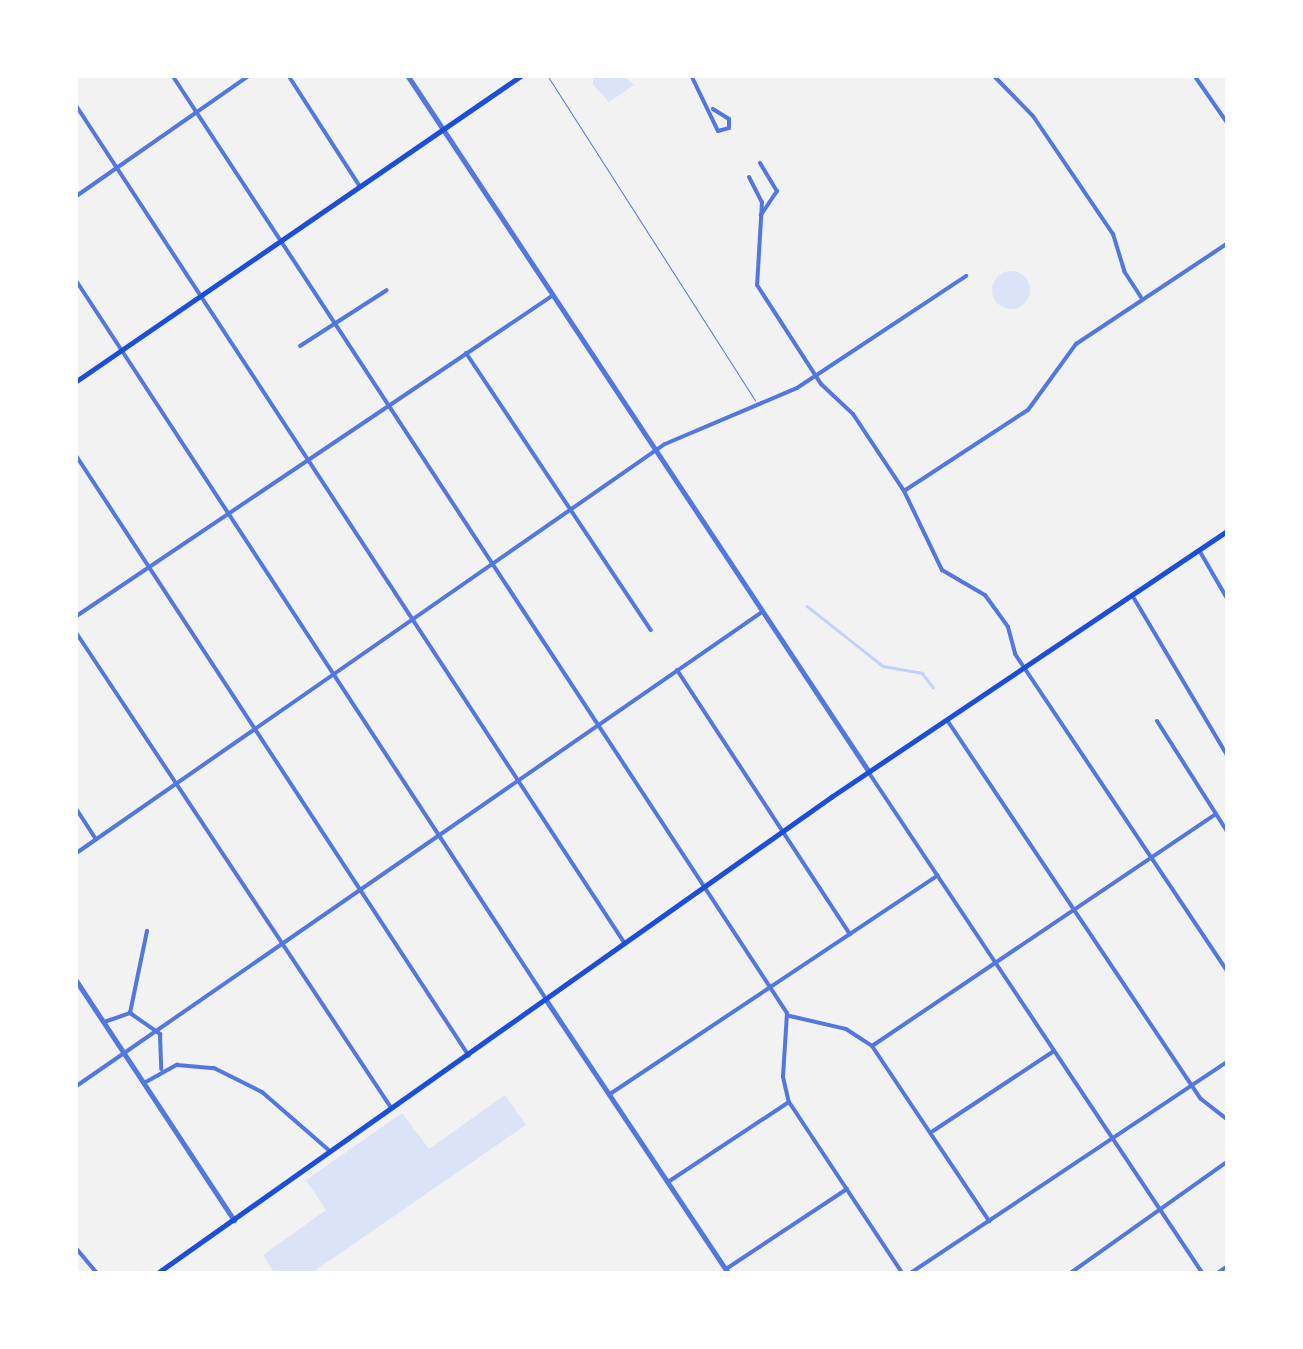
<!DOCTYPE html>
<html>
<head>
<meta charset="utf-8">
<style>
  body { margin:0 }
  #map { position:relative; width:1303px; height:1349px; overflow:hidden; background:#f2f2f2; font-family:"Golos Text",sans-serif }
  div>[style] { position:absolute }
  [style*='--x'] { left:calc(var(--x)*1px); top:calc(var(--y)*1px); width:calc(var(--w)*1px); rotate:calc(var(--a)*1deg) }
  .green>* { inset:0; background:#dbe4f7 }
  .round { border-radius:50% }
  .stream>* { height:2.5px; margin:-1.25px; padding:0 1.25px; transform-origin:1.25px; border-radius:1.25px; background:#bfd3fe }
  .service>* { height:1px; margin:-0.5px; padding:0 0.5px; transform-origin:0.5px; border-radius:0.5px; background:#5277de }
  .minor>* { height:4px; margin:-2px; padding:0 2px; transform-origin:2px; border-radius:2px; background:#5277de }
  .tertiary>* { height:5px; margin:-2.5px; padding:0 2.5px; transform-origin:2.5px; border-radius:2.5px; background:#5277de }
  .secondary>* { height:5px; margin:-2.5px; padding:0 2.5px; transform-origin:2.5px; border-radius:2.5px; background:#1d4ed8 }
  span { translate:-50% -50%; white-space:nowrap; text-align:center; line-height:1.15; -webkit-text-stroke:8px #fff; paint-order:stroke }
  .frame { position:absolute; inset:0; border:78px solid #fff; pointer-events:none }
</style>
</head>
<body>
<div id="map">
  <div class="green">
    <div style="clip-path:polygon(623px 75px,634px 85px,609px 102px,593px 85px,593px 75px)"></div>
    <div class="round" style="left:992px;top:271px;width:38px;height:38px"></div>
    <div style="clip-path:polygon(505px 1095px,526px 1125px,310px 1274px,275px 1274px,263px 1255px,326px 1210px,306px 1180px,402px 1113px,429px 1149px)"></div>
  </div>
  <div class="stream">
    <div style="--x:807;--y:606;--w:97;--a:38.3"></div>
    <div style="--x:883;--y:666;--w:40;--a:10"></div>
    <div style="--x:922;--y:673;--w:18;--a:52"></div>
  </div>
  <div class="service">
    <div style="--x:547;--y:75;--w:386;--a:57.4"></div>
  </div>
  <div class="minor">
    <div style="--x:172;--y:75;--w:1122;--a:56.75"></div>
    <div style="--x:787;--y:1013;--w:64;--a:93.6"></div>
    <div style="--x:783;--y:1077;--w:26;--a:77"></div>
    <div style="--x:789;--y:1102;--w:206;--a:56.5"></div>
    <div style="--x:288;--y:75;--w:131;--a:57.2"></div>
    <div style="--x:691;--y:75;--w:62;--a:64.3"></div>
    <div style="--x:718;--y:131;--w:11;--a:-15"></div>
    <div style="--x:729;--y:128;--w:9;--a:-90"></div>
    <div style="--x:729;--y:119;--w:19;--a:-148"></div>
    <div style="--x:993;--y:75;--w:57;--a:45.7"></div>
    <div style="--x:1033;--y:116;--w:143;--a:55.9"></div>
    <div style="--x:1113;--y:234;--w:39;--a:73"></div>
    <div style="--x:1124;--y:271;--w:31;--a:57"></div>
    <div style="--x:1194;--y:75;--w:60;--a:55.2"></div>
    <div style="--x:75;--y:104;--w:1004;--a:56.78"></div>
    <div style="--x:760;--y:163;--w:33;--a:59"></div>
    <div style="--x:777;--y:191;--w:29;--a:124"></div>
    <div style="--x:749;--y:177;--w:28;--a:63"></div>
    <div style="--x:762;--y:202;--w:83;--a:93.4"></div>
    <div style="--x:757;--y:285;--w:118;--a:57.1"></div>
    <div style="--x:821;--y:384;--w:44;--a:43.2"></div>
    <div style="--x:853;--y:414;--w:92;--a:56.5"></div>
    <div style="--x:904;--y:491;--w:88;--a:64.3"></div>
    <div style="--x:942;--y:570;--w:50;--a:30.2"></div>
    <div style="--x:985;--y:595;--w:39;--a:54"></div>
    <div style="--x:1008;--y:627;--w:28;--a:75"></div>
    <div style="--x:1015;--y:654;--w:383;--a:56.2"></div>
    <div style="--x:75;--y:197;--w:213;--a:-34.9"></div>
    <div style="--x:75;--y:279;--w:860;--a:56.81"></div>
    <div style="--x:300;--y:346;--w:103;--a:-32.8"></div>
    <div style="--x:466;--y:353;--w:333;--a:56.3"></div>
    <div style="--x:75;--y:454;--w:719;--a:56.8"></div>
    <div style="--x:904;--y:491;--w:148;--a:-33.2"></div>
    <div style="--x:1028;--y:410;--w:82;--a:-54"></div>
    <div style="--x:1076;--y:344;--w:182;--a:-33.6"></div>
    <div style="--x:1199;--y:550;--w:58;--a:59.9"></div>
    <div style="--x:1132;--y:595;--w:188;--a:59.3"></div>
    <div style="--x:75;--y:617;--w:575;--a:-33.94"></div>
    <div style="--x:75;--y:631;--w:570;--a:56.45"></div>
    <div style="--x:677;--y:670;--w:316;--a:56.8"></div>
    <div style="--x:947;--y:720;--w:456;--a:56.2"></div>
    <div style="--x:1201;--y:1099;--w:34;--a:38"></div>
    <div style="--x:1157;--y:721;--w:133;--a:57.6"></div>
    <div style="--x:869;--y:773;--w:602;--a:56.31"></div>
    <div style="--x:75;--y:807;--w:38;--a:57"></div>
    <div style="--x:75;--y:854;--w:718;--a:-34.8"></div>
    <div style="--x:665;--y:444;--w:143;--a:-23"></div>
    <div style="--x:797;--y:388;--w:203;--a:-33.5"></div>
    <div style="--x:130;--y:1013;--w:37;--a:35"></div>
    <div style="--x:160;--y:1034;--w:35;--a:88"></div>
    <div style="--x:790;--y:1016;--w:57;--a:13.1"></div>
    <div style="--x:846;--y:1029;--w:31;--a:33"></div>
    <div style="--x:872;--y:1046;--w:211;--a:56.2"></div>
    <div style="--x:104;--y:1022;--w:28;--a:-19"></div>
    <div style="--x:130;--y:1013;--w:84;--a:-78.3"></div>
    <div style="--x:872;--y:1046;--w:415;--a:-34"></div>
    <div style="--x:144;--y:1083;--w:38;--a:-29"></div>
    <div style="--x:177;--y:1065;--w:37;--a:5"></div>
    <div style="--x:214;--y:1068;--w:54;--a:26.6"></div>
    <div style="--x:262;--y:1092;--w:91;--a:41"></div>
    <div style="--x:75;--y:1087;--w:835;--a:-34.66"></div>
    <div style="--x:610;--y:1094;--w:394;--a:-33.7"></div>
    <div style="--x:933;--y:1131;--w:145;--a:-33.5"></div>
    <div style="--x:668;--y:1182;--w:145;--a:-33.5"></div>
    <div style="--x:75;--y:1247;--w:35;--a:50"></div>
    <div style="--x:726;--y:1269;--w:145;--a:-33.5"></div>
    <div style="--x:909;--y:1274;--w:384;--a:-33.7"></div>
    <div style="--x:1069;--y:1274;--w:195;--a:-35.4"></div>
    <div style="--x:1216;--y:1274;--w:14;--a:-34"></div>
  </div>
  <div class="tertiary">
    <div style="--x:407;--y:75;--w:836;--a:56.46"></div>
    <div style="--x:75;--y:979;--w:289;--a:56.6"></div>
    <div style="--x:546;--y:1000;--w:329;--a:56.3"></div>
  </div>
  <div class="secondary">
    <div style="--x:75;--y:382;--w:542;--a:-34.48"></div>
    <div style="--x:156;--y:1274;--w:827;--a:-35.25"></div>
    <div style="--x:831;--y:797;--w:478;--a:-33.9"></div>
  </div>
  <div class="frame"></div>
</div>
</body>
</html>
